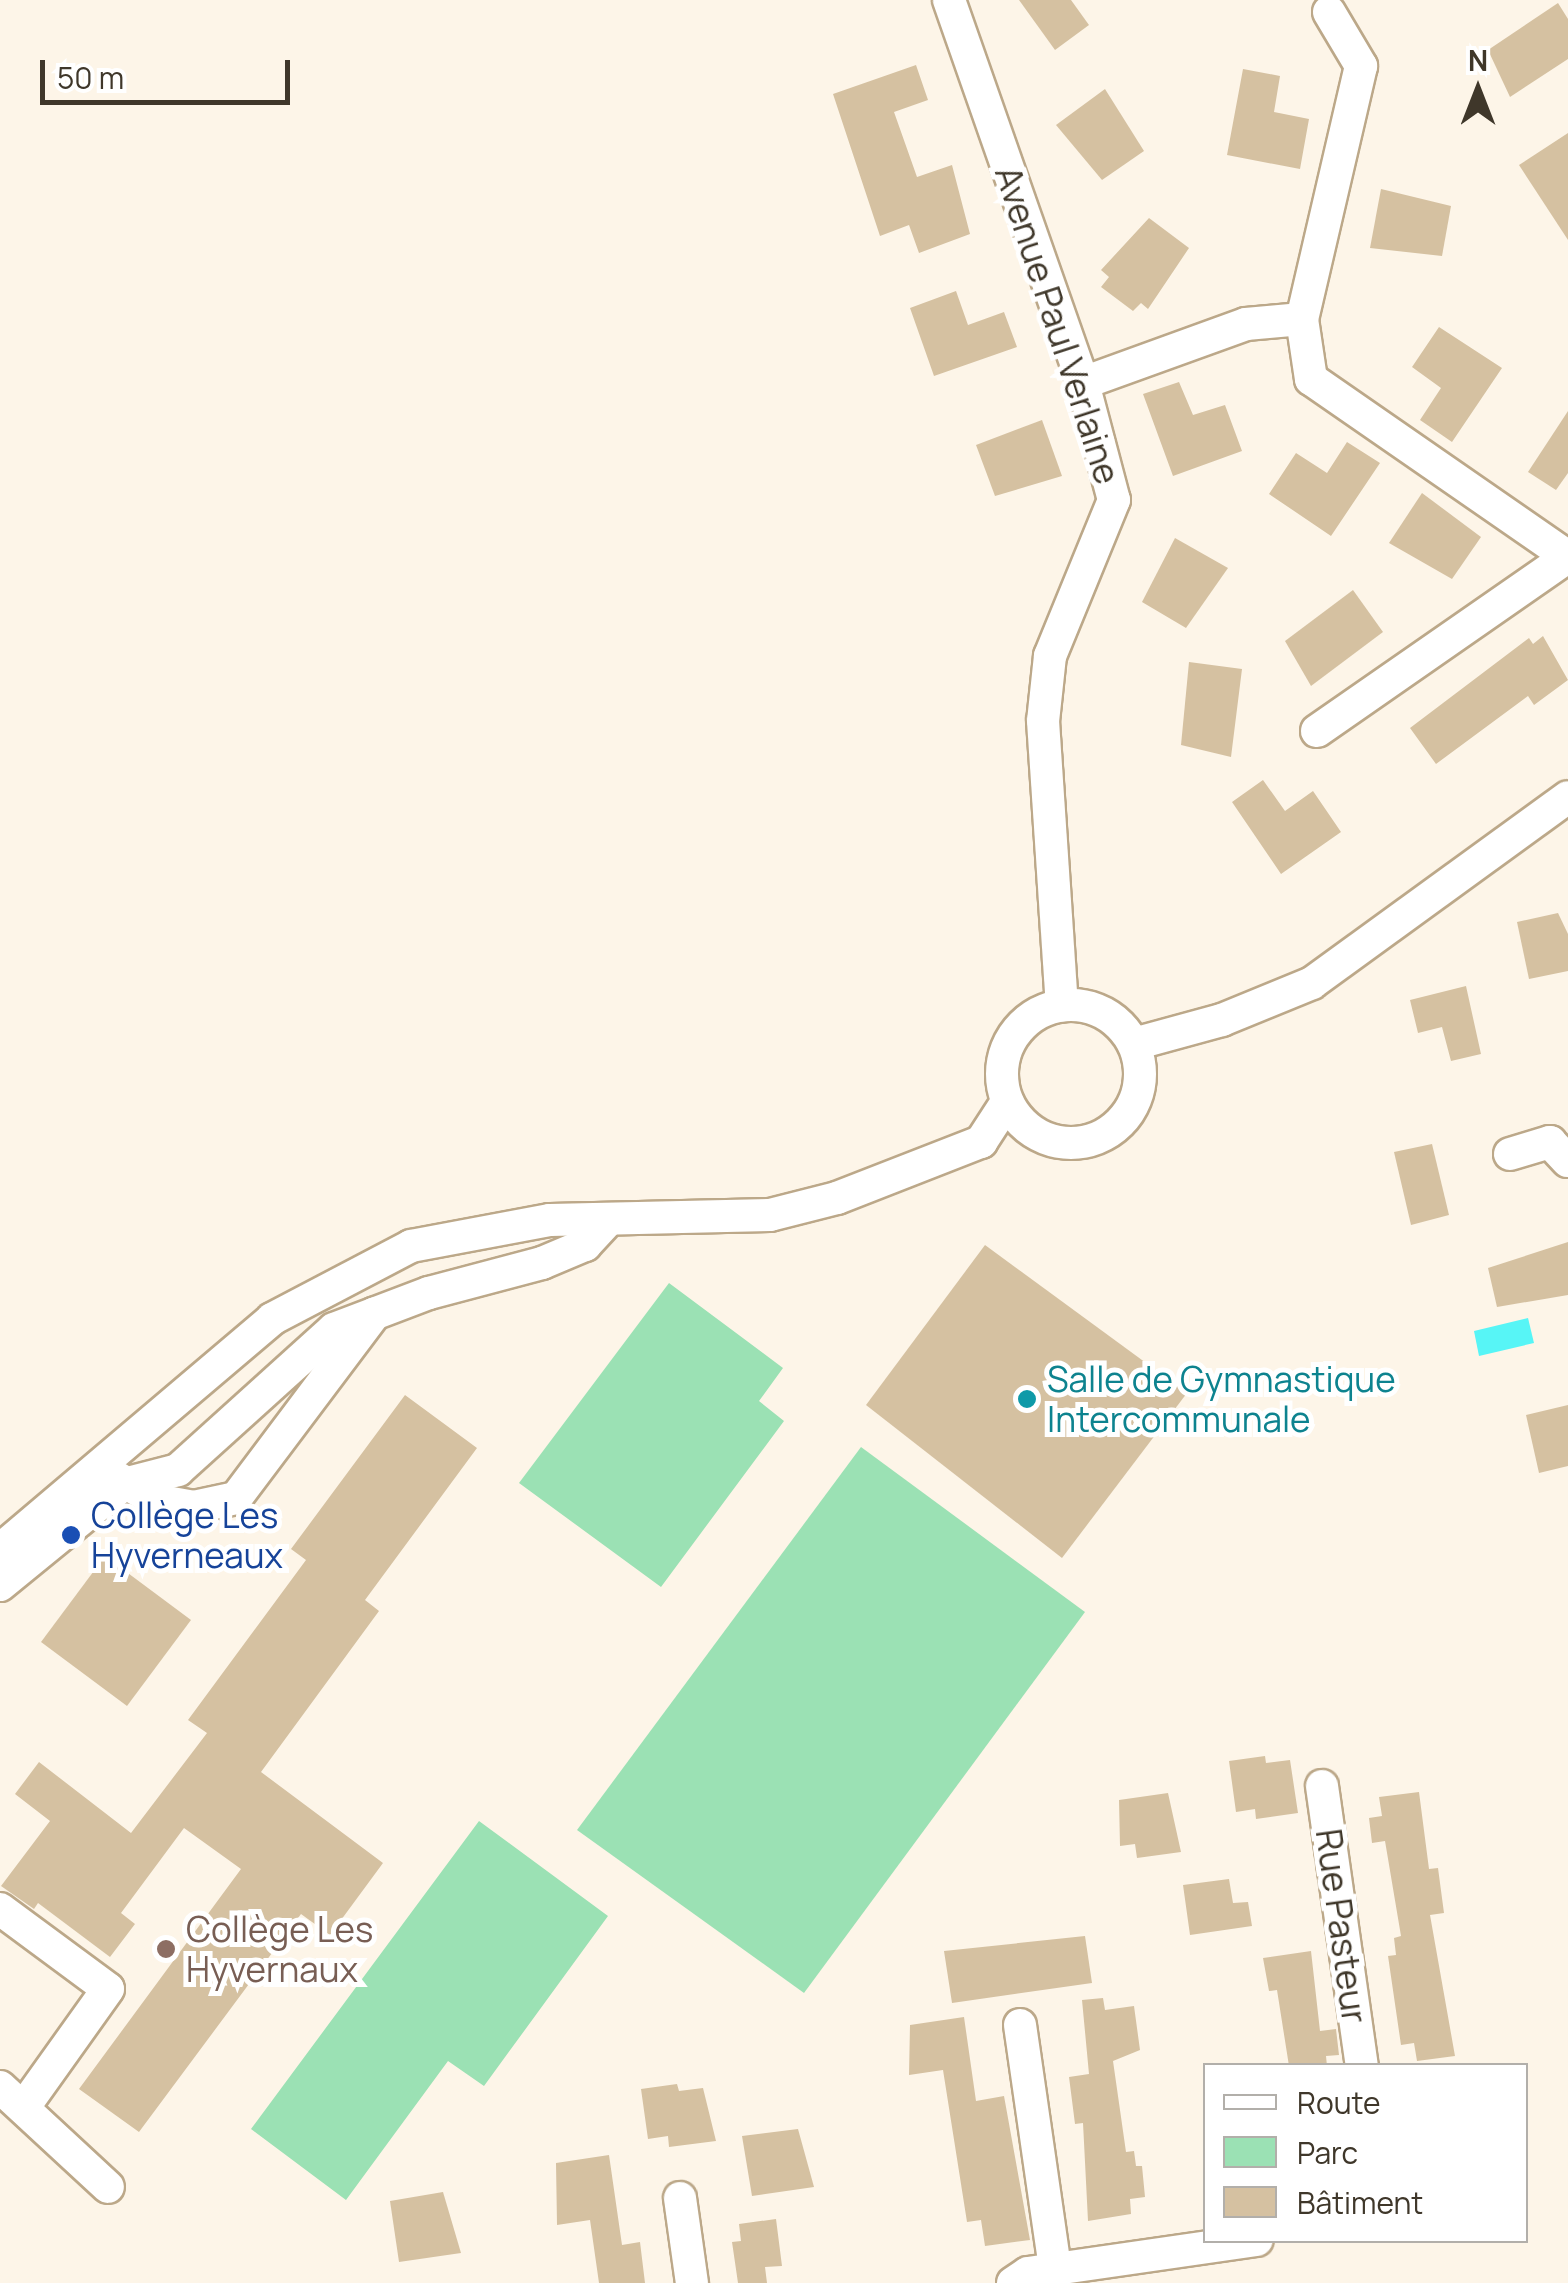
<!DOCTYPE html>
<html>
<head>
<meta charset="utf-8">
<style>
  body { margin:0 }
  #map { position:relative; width:1568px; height:2283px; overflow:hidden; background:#fdf5e8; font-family:Manrope,sans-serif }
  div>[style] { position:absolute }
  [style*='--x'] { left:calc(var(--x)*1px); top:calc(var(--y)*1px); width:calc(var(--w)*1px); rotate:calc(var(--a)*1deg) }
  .green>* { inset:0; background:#9be1b4 }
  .water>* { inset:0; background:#57f5f6 }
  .building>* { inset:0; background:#d5c1a1 }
  .roads { filter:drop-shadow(2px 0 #bca889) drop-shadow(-2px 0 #bca889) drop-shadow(0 2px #bca889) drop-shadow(0 -2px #bca889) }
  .minor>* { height:32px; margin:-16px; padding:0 16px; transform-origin:16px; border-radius:16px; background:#fff }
  .minor>.ring { margin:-16px; padding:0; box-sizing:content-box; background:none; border:32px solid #fff; border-radius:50% }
  .dots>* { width:28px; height:28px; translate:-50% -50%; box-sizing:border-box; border:5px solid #fff; border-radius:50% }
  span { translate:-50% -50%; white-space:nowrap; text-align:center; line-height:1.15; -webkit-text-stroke:10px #fff; paint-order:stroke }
  .street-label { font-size:35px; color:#3f372a }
  .culture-label { font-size:35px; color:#0d838f }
  .left { translate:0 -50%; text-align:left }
  .transit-label { font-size:35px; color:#164399 }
  .education-label { font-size:35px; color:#785e54 }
  .legend { position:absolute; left:1203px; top:2063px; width:325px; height:180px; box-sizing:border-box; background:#fff; border:2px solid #b2afaa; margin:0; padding:12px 18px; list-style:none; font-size:30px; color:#3f372a }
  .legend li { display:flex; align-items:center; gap:20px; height:50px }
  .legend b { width:50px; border:2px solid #b2afaa }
  .north { position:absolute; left:1428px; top:40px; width:100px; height:100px; -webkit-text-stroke:8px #fff; paint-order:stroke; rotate:0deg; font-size:28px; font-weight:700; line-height:40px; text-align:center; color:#3f372a }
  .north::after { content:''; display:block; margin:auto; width:35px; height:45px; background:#3f372a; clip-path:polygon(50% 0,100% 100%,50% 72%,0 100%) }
  .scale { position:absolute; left:40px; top:60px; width:250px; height:45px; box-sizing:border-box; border:5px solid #3f372a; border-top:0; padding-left:12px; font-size:30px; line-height:35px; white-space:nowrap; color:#3f372a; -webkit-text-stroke:8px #fff; paint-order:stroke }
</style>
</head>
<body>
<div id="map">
  <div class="green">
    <div style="clip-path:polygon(669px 1283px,783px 1368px,759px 1401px,784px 1421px,661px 1587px,519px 1483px)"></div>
    <div style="clip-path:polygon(861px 1447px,1085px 1612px,804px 1993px,577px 1830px)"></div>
    <div style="clip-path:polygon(479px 1821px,608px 1916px,484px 2086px,448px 2061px,346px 2200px,251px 2129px)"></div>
  </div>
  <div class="water">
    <div style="clip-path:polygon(1528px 1318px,1534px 1343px,1479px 1356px,1474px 1331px)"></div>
  </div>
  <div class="building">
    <div style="clip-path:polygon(1019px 0,1071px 0,1089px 25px,1055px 50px)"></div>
    <div style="clip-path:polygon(1558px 3px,1568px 19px,1568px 59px,1510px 97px,1488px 50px)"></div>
    <div style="clip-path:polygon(916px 65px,928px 100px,894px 112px,917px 177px,952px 165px,970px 234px,919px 253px,909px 225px,880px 236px,833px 94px)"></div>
    <div style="clip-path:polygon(1243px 69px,1280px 76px,1274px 112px,1309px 119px,1300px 169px,1227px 155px)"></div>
    <div style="clip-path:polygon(1105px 89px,1144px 151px,1102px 180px,1056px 125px)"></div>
    <div style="clip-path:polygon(1568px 133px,1568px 240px,1519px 165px)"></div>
    <div style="clip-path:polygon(1381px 189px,1451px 206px,1442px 256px,1370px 248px)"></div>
    <div style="clip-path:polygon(1149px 218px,1189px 248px,1148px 309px,1141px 303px,1133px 311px,1101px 287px,1109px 277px,1101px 270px)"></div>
    <div style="clip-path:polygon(956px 291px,968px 325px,1004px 312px,1017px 347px,934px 376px,910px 308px)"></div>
    <div style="clip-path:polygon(1439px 327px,1502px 368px,1452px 442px,1420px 420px,1441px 388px,1412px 367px)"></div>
    <div style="clip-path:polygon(1179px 382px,1193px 415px,1225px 405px,1242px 451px,1173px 476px,1143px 394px)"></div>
    <div style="clip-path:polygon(1568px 411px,1568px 473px,1556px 490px,1528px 472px)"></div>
    <div style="clip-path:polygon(1042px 420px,1062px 476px,995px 496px,976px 445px)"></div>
    <div style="clip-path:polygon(1347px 442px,1380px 463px,1331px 536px,1269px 494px,1296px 453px,1327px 473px)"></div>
    <div style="clip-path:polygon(1422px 493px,1481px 537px,1452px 579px,1389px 543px)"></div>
    <div style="clip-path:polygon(1175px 538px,1228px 568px,1186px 628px,1142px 602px)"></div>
    <div style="clip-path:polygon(1353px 590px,1383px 632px,1311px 686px,1285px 641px)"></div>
    <div style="clip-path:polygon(1543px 636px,1568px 680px,1534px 705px,1528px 696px,1436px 764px,1410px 728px,1529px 638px,1533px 644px)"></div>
    <div style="clip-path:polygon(1189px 662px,1242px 669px,1231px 757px,1181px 745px)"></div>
    <div style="clip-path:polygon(1263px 780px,1285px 811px,1313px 791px,1341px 832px,1281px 874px,1232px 802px)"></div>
    <div style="clip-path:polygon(1558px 913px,1568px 934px,1568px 971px,1529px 979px,1517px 922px)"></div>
    <div style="clip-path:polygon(1466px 986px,1481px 1054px,1451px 1061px,1442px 1027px,1418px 1033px,1410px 1000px)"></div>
    <div style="clip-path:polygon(1432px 1144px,1449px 1215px,1411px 1225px,1394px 1152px)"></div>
    <div style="clip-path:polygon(1568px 1242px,1568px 1295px,1497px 1307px,1488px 1268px)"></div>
    <div style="clip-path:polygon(985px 1245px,1187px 1393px,1062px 1558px,866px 1405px)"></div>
    <div style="clip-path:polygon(405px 1395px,477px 1448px,365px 1600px,379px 1611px,261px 1772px,383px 1863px,330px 1935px,301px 1914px,139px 2132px,79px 2089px,241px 1869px,184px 1828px,121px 1913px,135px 1924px,110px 1957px,38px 1903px,34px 1909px,1px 1886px,50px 1821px,15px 1794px,39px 1762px,131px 1833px,207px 1733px,188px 1720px,306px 1560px,291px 1549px)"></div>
    <div style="clip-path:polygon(1568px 1405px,1568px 1466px,1539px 1473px,1526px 1415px)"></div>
    <div style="clip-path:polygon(105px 1556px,191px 1620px,127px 1706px,41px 1642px)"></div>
    <div style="clip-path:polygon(1265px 1756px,1266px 1763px,1290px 1760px,1298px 1813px,1256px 1819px,1255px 1809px,1236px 1812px,1229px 1761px)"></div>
    <div style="clip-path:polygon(1419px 1792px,1429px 1869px,1438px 1868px,1444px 1913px,1430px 1915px,1455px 2056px,1417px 2061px,1414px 2043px,1401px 2045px,1388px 1956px,1396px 1955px,1394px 1938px,1401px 1936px,1385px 1841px,1372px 1843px,1369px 1818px,1382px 1816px,1379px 1797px)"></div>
    <div style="clip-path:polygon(1168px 1793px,1181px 1852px,1137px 1858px,1135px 1844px,1120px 1846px,1119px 1800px)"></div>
    <div style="clip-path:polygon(1229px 1879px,1233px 1903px,1248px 1902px,1252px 1926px,1190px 1935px,1183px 1885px)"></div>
    <div style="clip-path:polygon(1085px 1936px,1092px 1983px,952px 2003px,944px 1951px)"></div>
    <div style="clip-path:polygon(1311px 1951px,1320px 2031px,1336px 2029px,1339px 2055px,1326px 2056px,1327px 2066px,1289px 2066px,1277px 1990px,1269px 1991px,1263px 1958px)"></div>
    <div style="clip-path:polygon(1103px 1998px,1105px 2010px,1134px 2006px,1140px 2050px,1113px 2061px,1126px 2152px,1134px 2151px,1136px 2166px,1142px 2166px,1145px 2197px,1130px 2199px,1131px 2214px,1088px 2221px,1083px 2123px,1075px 2124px,1069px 2077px,1089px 2074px,1082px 2000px)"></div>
    <div style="clip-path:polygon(964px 2017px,976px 2101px,1004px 2096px,1030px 2240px,985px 2246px,981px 2220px,967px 2222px,943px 2070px,909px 2075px,910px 2025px)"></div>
    <div style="clip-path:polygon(677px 2084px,679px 2091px,703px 2088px,716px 2141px,669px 2147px,668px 2136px,648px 2139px,641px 2089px)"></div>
    <div style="clip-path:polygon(798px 2129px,814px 2187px,752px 2196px,742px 2136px)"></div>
    <div style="clip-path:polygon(609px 2155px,622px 2245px,640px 2242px,645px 2283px,599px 2283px,590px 2220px,557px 2225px,556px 2163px)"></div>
    <div style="clip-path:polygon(443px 2192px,461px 2253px,399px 2262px,390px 2201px)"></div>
    <div style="clip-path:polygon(776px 2219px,782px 2266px,765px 2267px,767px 2283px,738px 2283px,732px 2242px,741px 2241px,739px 2224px)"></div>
  </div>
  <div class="roads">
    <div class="minor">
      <div style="--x:949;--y:0;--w:406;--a:70.7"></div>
      <div style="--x:1083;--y:383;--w:121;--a:75.2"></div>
      <div style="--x:1114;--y:500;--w:169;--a:112.3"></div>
      <div style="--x:1050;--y:656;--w:65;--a:96.1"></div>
      <div style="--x:1043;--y:721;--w:285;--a:86.2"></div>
      <div style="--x:1329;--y:12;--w:63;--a:59.3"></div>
      <div style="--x:1361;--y:66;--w:260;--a:103.1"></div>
      <div style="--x:1302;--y:319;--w:61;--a:81.5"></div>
      <div style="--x:1311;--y:379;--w:313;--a:34.7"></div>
      <div style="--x:1083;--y:383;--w:173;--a:-19.9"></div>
      <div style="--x:1246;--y:324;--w:56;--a:-5.1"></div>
      <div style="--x:1317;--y:731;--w:303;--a:-34.8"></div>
      <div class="ring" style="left:1002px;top:1005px;width:106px;height:106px"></div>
      <div style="--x:1134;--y:1044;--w:91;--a:-15.3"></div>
      <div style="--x:1222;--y:1020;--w:97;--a:-22.3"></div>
      <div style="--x:1312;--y:983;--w:316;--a:-36"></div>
      <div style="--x:1510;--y:1154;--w:42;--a:-16.7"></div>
      <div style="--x:1550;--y:1142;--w:26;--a:47"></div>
      <div style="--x:116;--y:1477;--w:45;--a:30.5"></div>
      <div style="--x:155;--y:1500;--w:40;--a:10"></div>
      <div style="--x:194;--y:1507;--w:43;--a:-12.1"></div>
      <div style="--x:236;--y:1498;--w:231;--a:-53.1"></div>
      <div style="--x:0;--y:1550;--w:357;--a:-40.3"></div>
      <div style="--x:272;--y:1319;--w:157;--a:-27.7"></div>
      <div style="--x:411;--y:1246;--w:141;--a:-10.6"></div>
      <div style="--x:550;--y:1220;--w:220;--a:-1.3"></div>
      <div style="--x:770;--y:1215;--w:69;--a:-14.2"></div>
      <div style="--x:837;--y:1198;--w:155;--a:-21.3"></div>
      <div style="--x:981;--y:1142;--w:48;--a:-57"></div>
      <div style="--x:0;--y:1585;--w:160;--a:-39.2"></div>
      <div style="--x:124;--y:1484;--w:56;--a:-14.5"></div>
      <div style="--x:178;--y:1470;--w:210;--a:-42.1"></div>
      <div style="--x:334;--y:1329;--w:102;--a:-20.8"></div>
      <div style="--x:429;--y:1293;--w:117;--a:-14.9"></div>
      <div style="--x:542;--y:1263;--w:47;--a:-22.7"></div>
      <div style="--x:585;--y:1245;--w:34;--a:-47"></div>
      <div style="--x:1322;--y:1786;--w:283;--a:81.9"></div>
      <div style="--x:0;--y:1909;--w:134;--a:36.5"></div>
      <div style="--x:108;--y:1989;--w:146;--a:125.5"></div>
      <div style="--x:1020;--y:2025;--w:246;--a:81.8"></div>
      <div style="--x:0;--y:2087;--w:147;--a:42.8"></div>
      <div style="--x:680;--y:2198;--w:86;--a:82"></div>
      <div style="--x:1013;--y:2283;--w:18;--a:-34"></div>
      <div style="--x:1028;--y:2273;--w:231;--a:-8.2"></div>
    </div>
  </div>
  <div class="dots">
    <div style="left:1027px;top:1399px;background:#0f9aa8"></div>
    <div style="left:71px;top:1535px;background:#1a4fb4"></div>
    <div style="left:166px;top:1949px;background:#8d6e63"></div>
  </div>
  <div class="street-label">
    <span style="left:1058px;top:325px;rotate:72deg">Avenue Paul Verlaine</span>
    <span style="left:1342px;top:1926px;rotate:82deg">Rue Pasteur</span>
  </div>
  <div class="culture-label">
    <span class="left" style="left:1047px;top:1399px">Salle de Gymnastique<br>Intercommunale</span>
  </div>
  <div class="transit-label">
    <span class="left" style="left:91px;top:1535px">Collège Les<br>Hyverneaux</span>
  </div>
  <div class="education-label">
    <span class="left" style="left:186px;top:1949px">Collège Les<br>Hyvernaux</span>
  </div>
  <ul class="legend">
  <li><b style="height:12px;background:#fff"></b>Route</li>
  <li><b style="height:28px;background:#9be1b4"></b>Parc</li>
  <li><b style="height:28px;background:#d5c1a1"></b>Bâtiment</li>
  </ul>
  <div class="north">N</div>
  <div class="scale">50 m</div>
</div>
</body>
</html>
